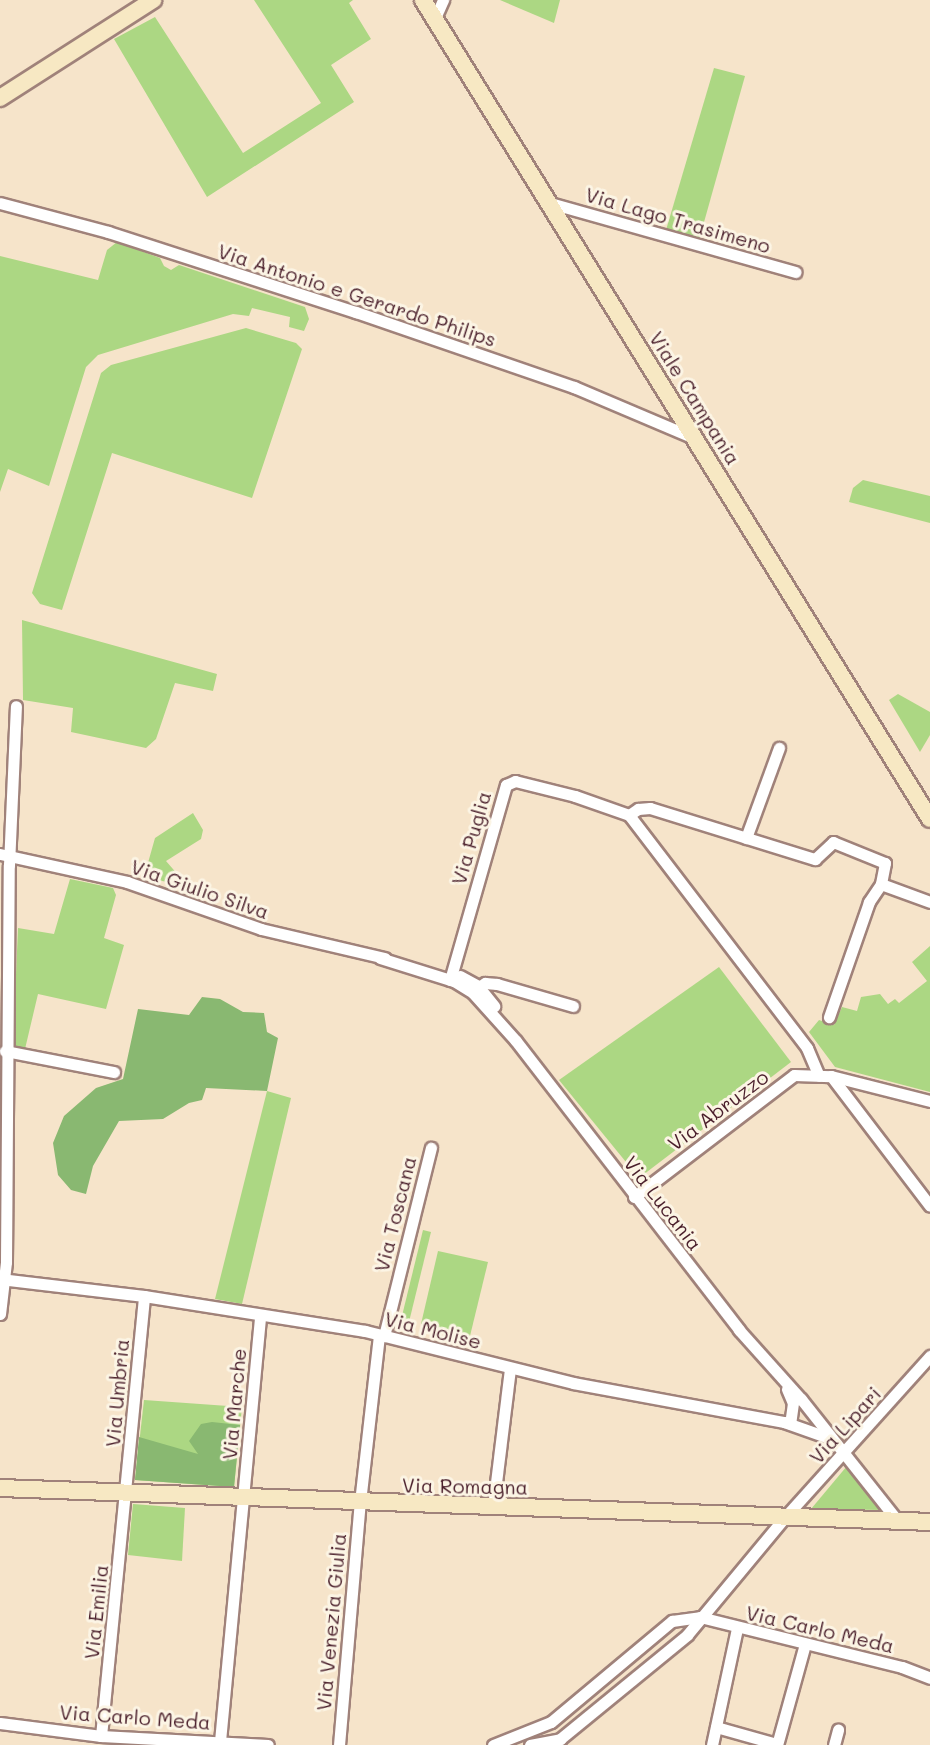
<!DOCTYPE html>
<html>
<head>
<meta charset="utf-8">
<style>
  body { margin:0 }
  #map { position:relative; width:930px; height:1745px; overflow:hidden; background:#f6e4ca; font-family:Mali,sans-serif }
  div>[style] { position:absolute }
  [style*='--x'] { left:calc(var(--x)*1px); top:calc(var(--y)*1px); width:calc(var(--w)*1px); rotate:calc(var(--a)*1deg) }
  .green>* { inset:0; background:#acd783 }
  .forest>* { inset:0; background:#89b871 }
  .roads { filter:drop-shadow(2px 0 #a0827a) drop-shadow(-2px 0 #a0827a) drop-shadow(0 2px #a0827a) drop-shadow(0 -2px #a0827a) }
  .street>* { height:11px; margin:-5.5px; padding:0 5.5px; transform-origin:5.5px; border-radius:5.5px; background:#fff }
  .secondary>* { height:16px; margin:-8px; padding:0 8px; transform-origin:8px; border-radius:8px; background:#f7e8c3 }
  span { translate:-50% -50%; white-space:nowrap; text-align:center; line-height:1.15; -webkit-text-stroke:6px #fcf5e5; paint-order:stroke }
  .street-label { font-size:20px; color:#4a1f2b }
</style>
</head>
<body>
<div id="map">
  <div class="green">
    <div style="clip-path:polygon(254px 0,353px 0,349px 3px,371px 39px,331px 65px,354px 102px,207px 197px,114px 39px,155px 17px,243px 153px,321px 103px)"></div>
    <div style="clip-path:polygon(500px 0,560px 0,554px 23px)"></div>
    <div style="clip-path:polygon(714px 68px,745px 76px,699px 240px,666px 230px)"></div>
    <div style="clip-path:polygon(117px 242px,160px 258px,164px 266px,171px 270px,179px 265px,305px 307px,309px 319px,304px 331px,289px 327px,290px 317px,252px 308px,249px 316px,233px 314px,98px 355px,86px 367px,49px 486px,8px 469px,0 492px,0 256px,98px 280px,107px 250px)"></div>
    <div style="clip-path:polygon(246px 328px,296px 343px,302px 349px,252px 498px,112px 453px,62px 610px,40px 604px,32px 593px,101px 373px,111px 365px)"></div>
    <div style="clip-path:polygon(863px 480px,930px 496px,930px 523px,849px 502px,853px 488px)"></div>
    <div style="clip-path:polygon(22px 620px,217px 674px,213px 691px,175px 683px,156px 739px,146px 748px,71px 732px,73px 708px,23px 700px)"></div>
    <div style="clip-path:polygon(898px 694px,930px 712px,930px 735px,920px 752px,889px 700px)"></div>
    <div style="clip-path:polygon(193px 813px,203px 830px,201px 839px,166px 861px,179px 876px,176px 884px,144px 877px,155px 838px)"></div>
    <div style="clip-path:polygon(70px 879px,113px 888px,116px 895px,104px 938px,124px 945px,106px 1009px,38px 994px,25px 1049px,13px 1046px,18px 928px,54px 934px)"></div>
    <div style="clip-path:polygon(930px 946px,930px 1092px,835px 1067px,809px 1032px,819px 1020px,834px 1025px,842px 1007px,857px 1011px,861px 997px,880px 994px,888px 1004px,895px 999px,899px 1003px,927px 981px,912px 962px)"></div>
    <div style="clip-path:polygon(719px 967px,791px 1062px,639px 1178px,559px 1080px)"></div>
    <div style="clip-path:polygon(267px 1091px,291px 1098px,242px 1304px,215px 1299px)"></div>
    <div style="clip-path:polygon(423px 1230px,431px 1232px,408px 1326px,400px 1324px)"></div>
    <div style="clip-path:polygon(438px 1251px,488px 1262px,470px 1336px,421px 1324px)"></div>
    <div style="clip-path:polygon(144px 1400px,242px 1407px,234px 1487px,135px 1480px)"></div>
    <div style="clip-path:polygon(847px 1466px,884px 1510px,811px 1509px)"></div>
    <div style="clip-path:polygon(133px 1504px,185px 1508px,182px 1561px,128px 1555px)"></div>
  </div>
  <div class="forest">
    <div style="clip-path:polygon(202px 997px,220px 999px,243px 1012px,264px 1013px,267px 1032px,278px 1038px,267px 1091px,206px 1088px,202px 1100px,189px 1103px,163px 1119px,119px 1121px,93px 1166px,86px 1194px,71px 1190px,58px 1175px,53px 1143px,64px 1116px,96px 1088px,123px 1079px,138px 1009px,189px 1015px)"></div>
    <div style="clip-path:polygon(212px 1422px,240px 1425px,234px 1487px,135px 1480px,139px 1437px,198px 1454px,189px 1441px,201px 1424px)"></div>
  </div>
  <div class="roads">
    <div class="street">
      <div style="--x:435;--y:18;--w:20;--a:-66"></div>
      <div style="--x:0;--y:203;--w:112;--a:15"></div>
      <div style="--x:108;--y:232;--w:261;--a:17.9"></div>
      <div style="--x:356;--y:312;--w:231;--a:19"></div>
      <div style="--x:574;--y:387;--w:128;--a:23"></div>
      <div style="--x:550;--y:203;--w:255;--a:15.7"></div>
      <div style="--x:629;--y:815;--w:11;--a:-34"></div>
      <div style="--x:638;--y:809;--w:12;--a:-5"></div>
      <div style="--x:650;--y:808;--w:173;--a:17.2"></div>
      <div style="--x:815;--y:859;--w:25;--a:-43"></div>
      <div style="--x:833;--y:842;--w:56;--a:22"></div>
      <div style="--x:885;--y:863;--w:21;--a:101"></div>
      <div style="--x:881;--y:884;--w:22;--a:124"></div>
      <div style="--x:869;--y:902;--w:122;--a:109.2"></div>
      <div style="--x:746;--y:838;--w:96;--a:-69.9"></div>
      <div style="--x:0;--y:854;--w:130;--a:12.4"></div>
      <div style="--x:127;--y:882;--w:142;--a:19.3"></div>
      <div style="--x:261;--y:929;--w:127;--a:13.2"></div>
      <div style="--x:881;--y:884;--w:52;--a:20.2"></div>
      <div style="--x:380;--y:958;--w:77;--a:17.3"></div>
      <div style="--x:454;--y:981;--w:22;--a:32"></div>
      <div style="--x:473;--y:993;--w:64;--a:48.1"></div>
      <div style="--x:516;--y:1041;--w:365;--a:52.3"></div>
      <div style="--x:739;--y:1330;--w:93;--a:48.1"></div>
      <div style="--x:801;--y:1399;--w:154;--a:51.6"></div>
      <div style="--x:460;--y:976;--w:21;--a:29"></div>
      <div style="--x:478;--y:986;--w:26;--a:51"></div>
      <div style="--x:450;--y:980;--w:203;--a:-74"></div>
      <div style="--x:506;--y:785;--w:10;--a:-24"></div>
      <div style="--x:515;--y:781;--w:62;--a:14"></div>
      <div style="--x:575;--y:796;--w:57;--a:19.4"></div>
      <div style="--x:629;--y:815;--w:293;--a:52.6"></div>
      <div style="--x:807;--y:1048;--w:30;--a:67"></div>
      <div style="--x:476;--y:989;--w:11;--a:-34"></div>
      <div style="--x:485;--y:983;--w:12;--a:5"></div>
      <div style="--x:497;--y:984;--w:79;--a:16.1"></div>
      <div style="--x:5;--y:1051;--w:111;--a:10.9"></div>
      <div style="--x:831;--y:1076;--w:163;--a:52.7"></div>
      <div style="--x:634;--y:1197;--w:201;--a:-37.3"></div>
      <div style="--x:794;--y:1075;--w:37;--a:2"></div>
      <div style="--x:831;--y:1076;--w:102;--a:14.2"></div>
      <div style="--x:0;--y:1279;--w:145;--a:6.7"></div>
      <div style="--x:144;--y:1296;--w:224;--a:9"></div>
      <div style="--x:365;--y:1331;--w:214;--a:14"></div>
      <div style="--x:573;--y:1383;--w:215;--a:10.5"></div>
      <div style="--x:784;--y:1422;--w:51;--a:19.5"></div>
      <div style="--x:0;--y:1314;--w:52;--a:-83.4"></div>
      <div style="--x:6;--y:1262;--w:397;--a:-89.6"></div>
      <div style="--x:9;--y:865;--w:159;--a:-87.5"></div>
      <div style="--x:384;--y:1336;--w:194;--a:-76"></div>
      <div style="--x:787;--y:1389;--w:15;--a:67"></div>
      <div style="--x:793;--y:1403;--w:21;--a:98"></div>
      <div style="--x:493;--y:1507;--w:140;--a:-83"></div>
      <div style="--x:0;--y:1723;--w:102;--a:7.3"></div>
      <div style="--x:101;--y:1736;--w:167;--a:3.1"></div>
      <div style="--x:716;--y:1727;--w:63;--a:15.6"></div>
      <div style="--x:101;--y:1736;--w:442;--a:-84.4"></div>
      <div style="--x:220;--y:1741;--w:427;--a:-84.6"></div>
      <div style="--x:339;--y:1745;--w:244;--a:-85.1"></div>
      <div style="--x:360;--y:1502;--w:168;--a:-83.5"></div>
      <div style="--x:493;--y:1745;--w:62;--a:-21.6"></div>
      <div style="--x:551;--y:1722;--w:158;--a:-39.9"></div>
      <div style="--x:672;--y:1621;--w:28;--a:-8"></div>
      <div style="--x:700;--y:1617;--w:208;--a:13.9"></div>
      <div style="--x:902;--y:1667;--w:30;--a:21"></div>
      <div style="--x:530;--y:1745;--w:31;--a:-11"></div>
      <div style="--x:560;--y:1739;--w:164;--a:-39.3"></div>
      <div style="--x:687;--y:1635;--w:153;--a:-50.3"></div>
      <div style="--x:785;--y:1517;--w:217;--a:-48"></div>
      <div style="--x:712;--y:1745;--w:120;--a:-77.9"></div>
      <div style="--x:777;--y:1745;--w:105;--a:-74.5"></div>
      <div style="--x:834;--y:1745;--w:16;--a:-75"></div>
    </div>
    <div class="secondary">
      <div style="--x:423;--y:0;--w:963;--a:58.24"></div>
      <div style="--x:0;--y:98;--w:182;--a:-32.6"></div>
      <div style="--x:0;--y:1488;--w:931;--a:2.09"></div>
    </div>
  </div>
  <div class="street-label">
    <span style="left:678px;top:220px;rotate:16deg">Via Lago Trasimeno</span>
    <span style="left:357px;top:295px;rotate:18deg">Via Antonio e Gerardo Philips</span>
    <span style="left:695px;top:398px;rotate:58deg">Viale Campania</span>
    <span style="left:471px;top:838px;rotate:-74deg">Via Puglia</span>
    <span style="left:200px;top:889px;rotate:19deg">Via Giulio Silva</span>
    <span style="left:718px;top:1110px;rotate:-37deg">Via Abruzzo</span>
    <span style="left:663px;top:1203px;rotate:52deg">Via Lucania</span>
    <span style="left:395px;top:1214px;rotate:-76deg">Via Toscana</span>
    <span style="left:433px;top:1330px;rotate:14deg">Via Molise</span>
    <span style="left:117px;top:1393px;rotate:-85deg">Via Umbria</span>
    <span style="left:234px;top:1404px;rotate:-85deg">Via Marche</span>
    <span style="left:845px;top:1425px;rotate:-48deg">Via Lipari</span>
    <span style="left:465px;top:1486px;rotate:1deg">Via Romagna</span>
    <span style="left:96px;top:1612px;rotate:-84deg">Via Emilia</span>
    <span style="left:331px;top:1622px;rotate:-85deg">Via Venezia Giulia</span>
    <span style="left:820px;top:1629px;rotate:13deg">Via Carlo Meda</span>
    <span style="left:135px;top:1717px;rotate:4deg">Via Carlo Meda</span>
  </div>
</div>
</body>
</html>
